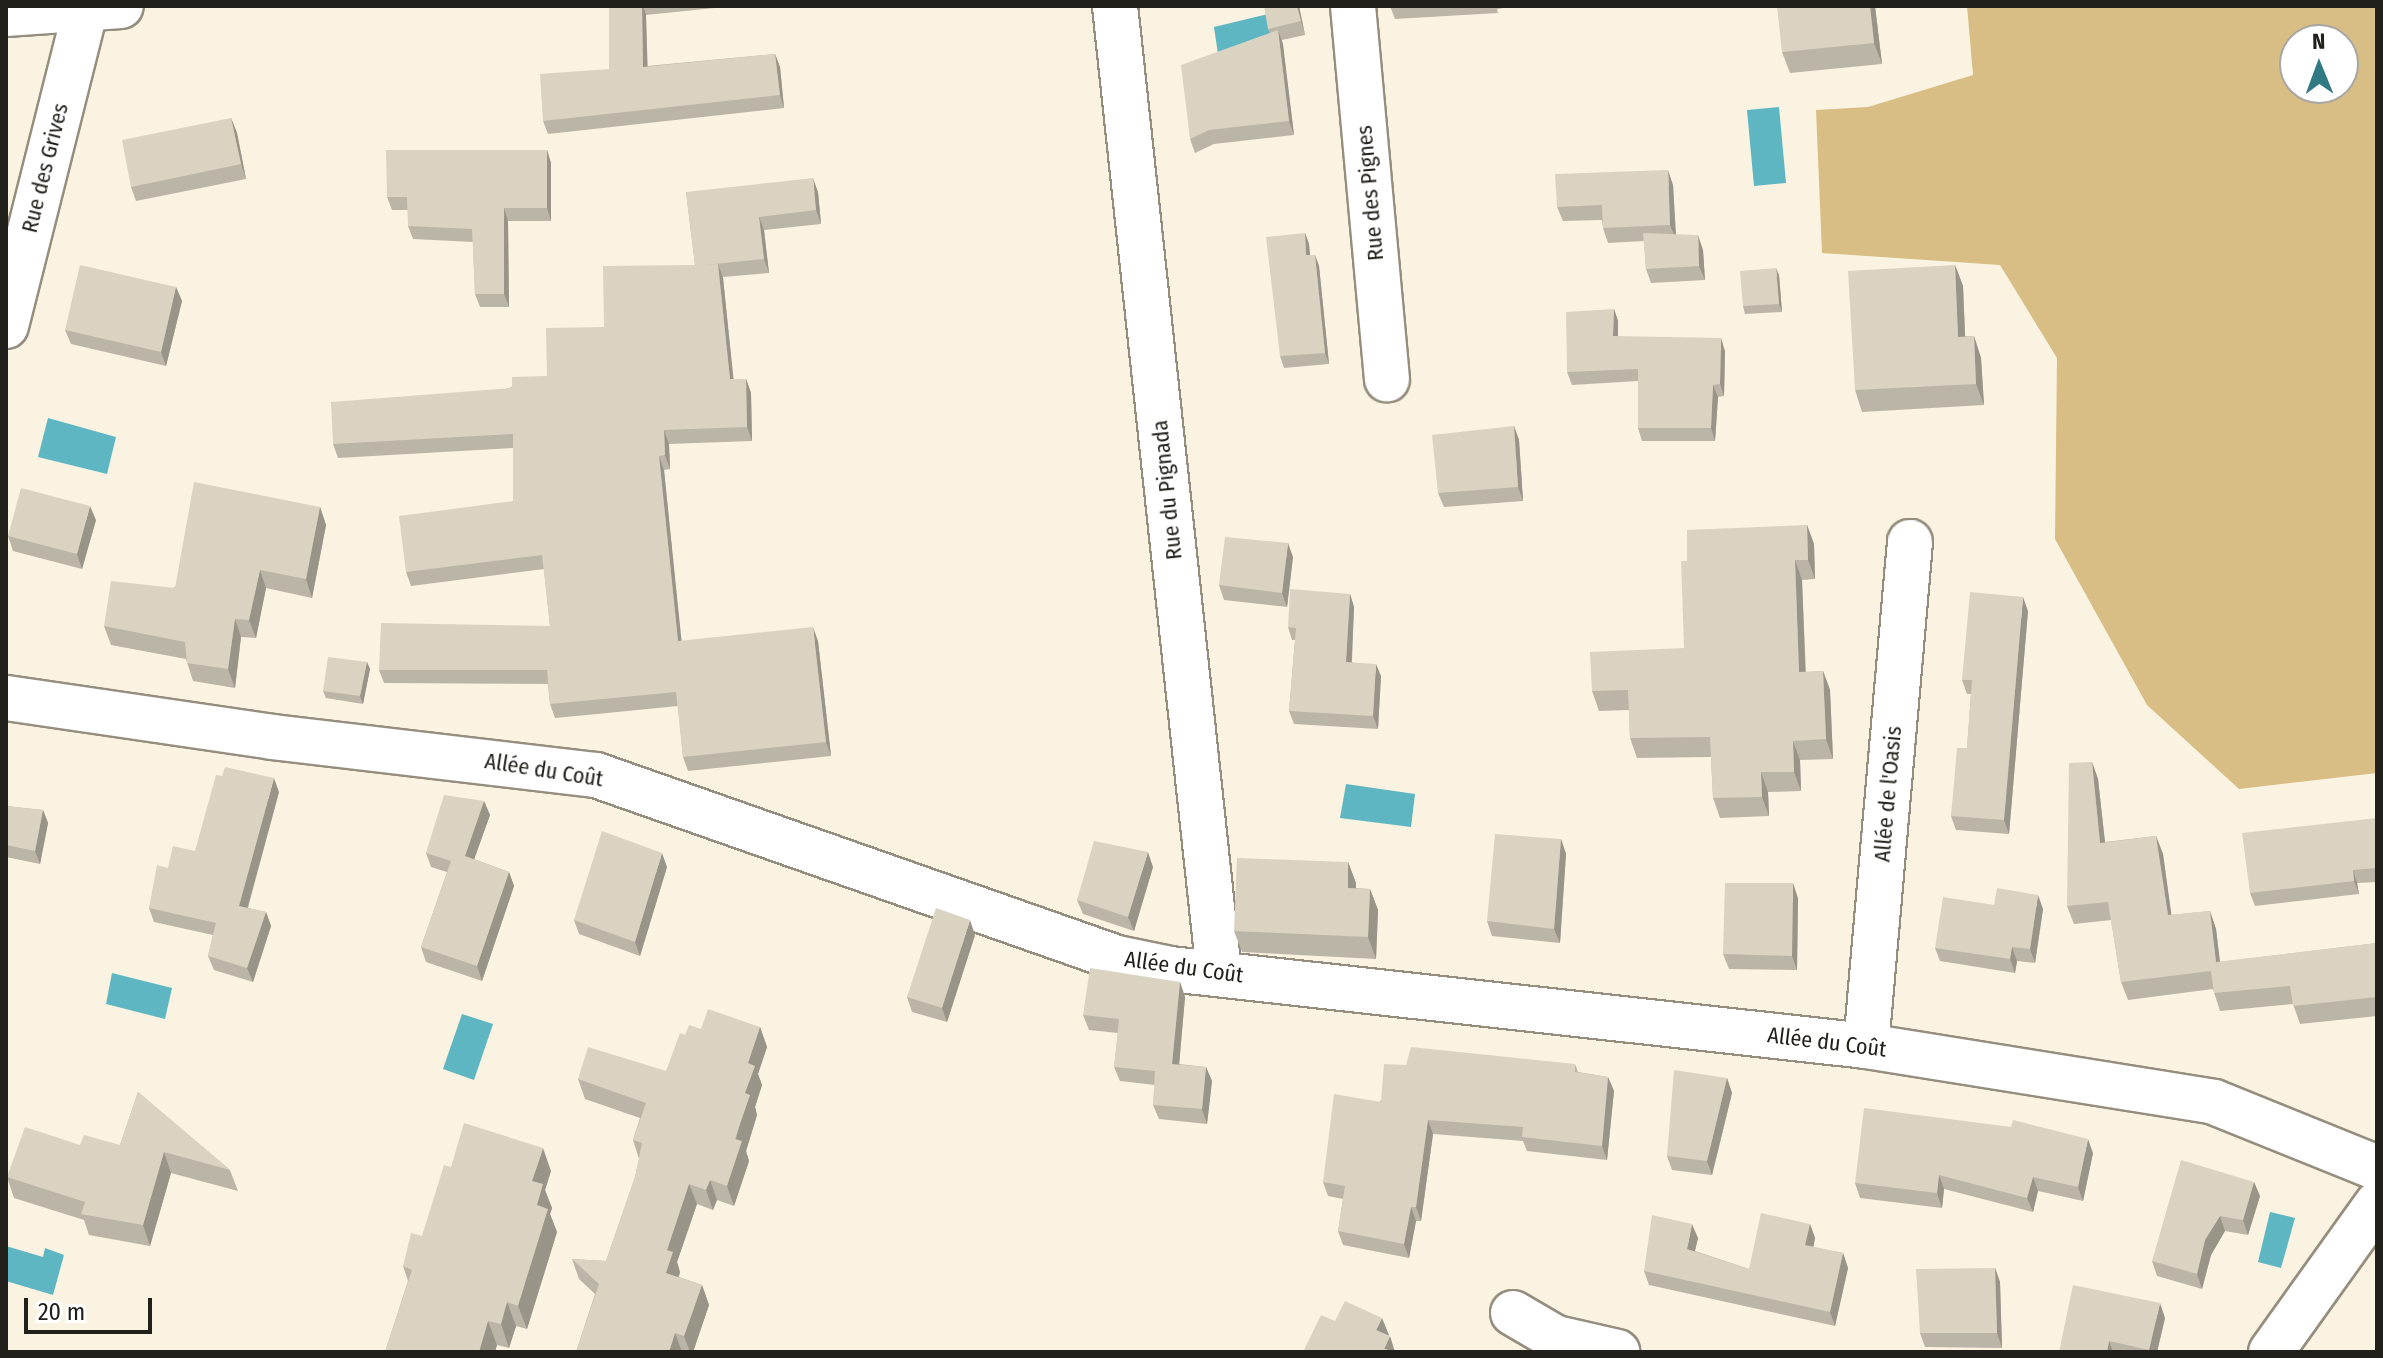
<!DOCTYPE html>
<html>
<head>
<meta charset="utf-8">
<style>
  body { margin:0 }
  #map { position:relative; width:2383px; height:1358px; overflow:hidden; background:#fbf3e2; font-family:"Fira Sans Condensed",sans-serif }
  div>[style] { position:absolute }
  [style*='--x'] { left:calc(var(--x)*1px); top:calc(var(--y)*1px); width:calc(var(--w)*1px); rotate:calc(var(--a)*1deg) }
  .green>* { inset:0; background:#d8be84 }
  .water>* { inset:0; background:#5db6c2 }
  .roads { filter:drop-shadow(2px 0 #958e7e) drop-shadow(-2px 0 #958e7e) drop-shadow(0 2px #958e7e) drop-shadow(0 -2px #958e7e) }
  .minor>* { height:44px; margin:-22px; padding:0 22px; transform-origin:22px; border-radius:22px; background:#fff }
  .wall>* { inset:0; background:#bbb5a7 }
  .shaded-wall>* { inset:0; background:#999488 }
  .building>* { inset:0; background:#dad3c2 }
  span { translate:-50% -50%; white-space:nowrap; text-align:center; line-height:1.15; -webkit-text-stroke:6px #fff; paint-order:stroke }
  .street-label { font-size:22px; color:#22201a }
  .frame { position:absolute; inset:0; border:8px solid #22201a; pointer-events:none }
  .north { position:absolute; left:2279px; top:24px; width:80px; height:80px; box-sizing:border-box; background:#fff; border:2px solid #a7a6a3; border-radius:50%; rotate:359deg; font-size:22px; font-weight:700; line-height:32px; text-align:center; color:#22201a }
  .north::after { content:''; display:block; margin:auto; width:28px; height:36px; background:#327a83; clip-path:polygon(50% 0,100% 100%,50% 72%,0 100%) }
  .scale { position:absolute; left:24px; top:1298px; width:128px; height:36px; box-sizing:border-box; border:4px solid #22201a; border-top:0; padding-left:10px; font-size:24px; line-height:28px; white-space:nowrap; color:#22201a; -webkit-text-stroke:6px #fff; paint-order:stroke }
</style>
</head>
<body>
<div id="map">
  <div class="green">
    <div style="clip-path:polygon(evenodd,1967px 6px,2377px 6px,2377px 773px,2239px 789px,2147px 705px,2055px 539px,2057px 358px,2000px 265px,1822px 253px,1816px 110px,1868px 107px,1973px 75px,1967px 6px,2295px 40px,2343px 40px,2343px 88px,2295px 88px,2295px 40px)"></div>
  </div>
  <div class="water">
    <div style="clip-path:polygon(1268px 14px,1273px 43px,1219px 61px,1214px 27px)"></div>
    <div style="clip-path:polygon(1779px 107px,1786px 183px,1754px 186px,1747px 110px)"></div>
    <div style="clip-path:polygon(48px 418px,116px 437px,107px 474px,38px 457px)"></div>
    <div style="clip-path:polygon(1346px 784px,1415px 794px,1411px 827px,1340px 818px)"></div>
    <div style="clip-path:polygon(112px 973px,172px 988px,165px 1019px,106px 1004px)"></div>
    <div style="clip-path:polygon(462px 1014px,493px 1024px,474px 1080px,443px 1069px)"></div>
    <div style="clip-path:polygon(2270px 1212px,2295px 1218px,2281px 1268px,2258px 1262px)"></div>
    <div style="clip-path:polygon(6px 1246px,43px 1257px,45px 1248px,64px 1255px,53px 1295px,6px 1281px)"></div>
  </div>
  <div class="roads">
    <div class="minor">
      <div style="--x:1115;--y:6;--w:973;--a:83.86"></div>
      <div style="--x:1353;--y:6;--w:375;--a:84.8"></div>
      <div style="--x:6;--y:14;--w:115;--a:-4"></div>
      <div style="--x:6;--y:326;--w:325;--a:-75.9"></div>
      <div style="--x:6;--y:698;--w:269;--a:8.3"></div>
      <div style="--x:272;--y:737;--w:326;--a:6.7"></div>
      <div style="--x:596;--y:775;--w:552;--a:19.35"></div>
      <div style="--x:1117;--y:958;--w:54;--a:11.7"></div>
      <div style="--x:1170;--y:969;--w:700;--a:6.31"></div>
      <div style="--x:1866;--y:1046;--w:352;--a:9.1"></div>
      <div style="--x:2214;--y:1102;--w:176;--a:22"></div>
      <div style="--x:1866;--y:1046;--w:506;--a:-85.01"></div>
      <div style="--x:1513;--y:1313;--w:50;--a:30.2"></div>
      <div style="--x:1556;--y:1338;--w:63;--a:12.9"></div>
      <div style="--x:2271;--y:1352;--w:182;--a:-54.4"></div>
    </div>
  </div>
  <div class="wall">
    <div style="clip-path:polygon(609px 6px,734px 6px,646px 15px,647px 66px,775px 54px,780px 67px,784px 108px,548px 134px,543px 121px,609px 69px)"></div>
    <div style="clip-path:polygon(1299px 6px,1305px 35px,1282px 40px,1294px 135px,1214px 144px,1195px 153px,1190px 139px,1270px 33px,1268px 29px)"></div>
    <div style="clip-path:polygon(1390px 6px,1516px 6px,1497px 9px,1498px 13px,1395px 19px)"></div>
    <div style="clip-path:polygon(1875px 6px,1882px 64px,1790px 73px,1782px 52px)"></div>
    <div style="clip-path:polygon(231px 118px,237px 133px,246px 179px,136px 201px,131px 187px)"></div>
    <div style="clip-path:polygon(547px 150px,551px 163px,551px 221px,508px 221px,509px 307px,480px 307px,475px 294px,473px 242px,413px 239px,408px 226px,408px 210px,392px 210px,387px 197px)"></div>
    <div style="clip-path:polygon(1673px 185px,1676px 234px,1703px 250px,1705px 280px,1651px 283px,1646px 269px,1644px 241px,1608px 243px,1603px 228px,1602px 220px,1563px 221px,1557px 207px)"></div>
    <div style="clip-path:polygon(686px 192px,818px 192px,821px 224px,764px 230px,769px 273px,723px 277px,733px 379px,746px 379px,751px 393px,752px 441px,669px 444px,670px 469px,664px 470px,681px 641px,818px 641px,831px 756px,688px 771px,683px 757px,678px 706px,555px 718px,550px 704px,548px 684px,384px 683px,379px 670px,550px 626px,544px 569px,411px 586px,406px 572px,513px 501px,513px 448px,338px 458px,333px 444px,547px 376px,604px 327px,695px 265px)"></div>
    <div style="clip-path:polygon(1305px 233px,1309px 244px,1310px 255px,1315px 255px,1319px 266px,1329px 364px,1284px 368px,1280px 356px)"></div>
    <div style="clip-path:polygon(1955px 265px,1963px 286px,1965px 336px,1974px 336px,1981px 358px,1984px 405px,1862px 412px,1855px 390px)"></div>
    <div style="clip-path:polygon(1779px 275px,1782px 312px,1745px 314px,1743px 306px)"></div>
    <div style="clip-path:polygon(176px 287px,182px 301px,166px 366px,71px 344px,65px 330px)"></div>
    <div style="clip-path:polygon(1614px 309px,1618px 321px,1618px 336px,1725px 351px,1724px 396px,1718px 397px,1715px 441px,1642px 441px,1638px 428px,1638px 381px,1572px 385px,1567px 372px)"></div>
    <div style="clip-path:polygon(1514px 426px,1519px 440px,1523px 501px,1444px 507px,1438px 493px)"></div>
    <div style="clip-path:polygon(320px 507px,326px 525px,312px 598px,266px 588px,256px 638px,241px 637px,235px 688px,193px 681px,186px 659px,111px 645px,104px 626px)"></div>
    <div style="clip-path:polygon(96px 520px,82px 569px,13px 551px,8px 536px)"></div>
    <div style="clip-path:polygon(1807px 525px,1814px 544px,1815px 579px,1802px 580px,1806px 672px,1823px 671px,1830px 690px,1833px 759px,1800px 760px,1801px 791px,1768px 792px,1769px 816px,1720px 818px,1713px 798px,1711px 757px,1637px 758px,1630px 738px,1629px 710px,1599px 711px,1592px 691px,1684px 648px,1687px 561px)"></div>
    <div style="clip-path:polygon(1293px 557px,1287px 607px,1224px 600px,1219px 585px)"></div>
    <div style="clip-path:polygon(1350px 594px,1354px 607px,1352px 662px,1381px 676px,1378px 729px,1294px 724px,1289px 711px,1295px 640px,1292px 640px,1288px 627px)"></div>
    <div style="clip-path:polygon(2028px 611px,2009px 834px,1956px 830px,1951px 816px,1967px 748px,1971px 694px,1967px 694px,1962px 680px)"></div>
    <div style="clip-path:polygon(367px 662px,370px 669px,363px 704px,326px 698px,323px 691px)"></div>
    <div style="clip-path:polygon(2092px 762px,2098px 779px,2105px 842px,2156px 836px,2163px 854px,2171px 915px,2210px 911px,2216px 929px,2220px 962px,2377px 943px,2377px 1016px,2300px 1024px,2293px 1004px,2220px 1011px,2213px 989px,2128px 1000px,2121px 982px,2111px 920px,2074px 924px,2067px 906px)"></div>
    <div style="clip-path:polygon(279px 792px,248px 908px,266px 912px,271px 926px,253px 982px,214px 970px,208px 956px,213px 935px,154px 922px,149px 908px,168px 868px,195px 851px)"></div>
    <div style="clip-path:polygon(484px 801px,490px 815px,474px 859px,509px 872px,514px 886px,482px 981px,426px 962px,421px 947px,447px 872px,431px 867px,426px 853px)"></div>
    <div style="clip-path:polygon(6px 806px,43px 810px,48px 823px,40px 864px,6px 857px)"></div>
    <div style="clip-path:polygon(2377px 818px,2377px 882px,2357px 883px,2359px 894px,2255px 906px,2250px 893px)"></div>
    <div style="clip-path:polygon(1561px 839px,1566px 854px,1560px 943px,1492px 936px,1487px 921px)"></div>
    <div style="clip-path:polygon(1348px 862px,1356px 883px,1356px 888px,1370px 889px,1378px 910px,1376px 959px,1242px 952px,1234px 931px)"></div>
    <div style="clip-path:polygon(667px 867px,640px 956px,579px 934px,574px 920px)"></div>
    <div style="clip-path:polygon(1153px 867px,1134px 931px,1083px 914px,1077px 900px)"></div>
    <div style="clip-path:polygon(1798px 898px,1797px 970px,1729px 969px,1723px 954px)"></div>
    <div style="clip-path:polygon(1994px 905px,2043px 909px,2035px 963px,2017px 961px,2015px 973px,1940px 961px,1935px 948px)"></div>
    <div style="clip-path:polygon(975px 935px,947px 1022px,912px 1012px,907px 997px)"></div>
    <div style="clip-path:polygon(1180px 982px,1185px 997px,1179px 1064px,1206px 1067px,1212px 1081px,1207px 1124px,1159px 1119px,1153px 1105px,1155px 1085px,1120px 1081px,1114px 1067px,1118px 1033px,1089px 1030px,1083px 1015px)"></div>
    <div style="clip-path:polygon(760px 1027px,767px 1047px,758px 1074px,762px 1085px,755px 1107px,757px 1115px,746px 1151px,749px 1161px,734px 1206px,717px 1200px,713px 1210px,697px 1204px,677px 1262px,680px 1272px,679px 1277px,702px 1285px,709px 1305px,693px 1352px,576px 1352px,595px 1294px,579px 1279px,572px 1259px,606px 1261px,635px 1177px,639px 1159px,633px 1140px,640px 1118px,585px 1099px,578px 1079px,666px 1071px,685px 1035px,701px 1029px)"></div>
    <div style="clip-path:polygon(1575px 1064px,1578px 1072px,1608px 1077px,1614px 1091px,1607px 1160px,1527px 1151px,1523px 1141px,1433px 1134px,1421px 1221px,1416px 1221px,1409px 1258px,1343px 1245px,1338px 1231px,1343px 1199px,1328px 1196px,1323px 1182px,1406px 1065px)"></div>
    <div style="clip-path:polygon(1727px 1078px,1732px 1093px,1712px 1175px,1672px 1170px,1667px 1156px)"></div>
    <div style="clip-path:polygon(138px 1092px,230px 1170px,238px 1191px,171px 1173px,150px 1246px,89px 1235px,84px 1220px,14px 1198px,7px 1177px,80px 1145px,120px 1145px)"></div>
    <div style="clip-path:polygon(2093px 1153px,2083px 1201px,2038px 1191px,2033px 1212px,1944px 1189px,1942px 1208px,1860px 1198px,1855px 1183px)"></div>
    <div style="clip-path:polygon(451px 1167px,551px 1171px,545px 1190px,552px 1208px,550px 1214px,557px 1232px,527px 1329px,516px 1326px,509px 1348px,497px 1345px,495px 1352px,385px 1352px,408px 1281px,403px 1266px,422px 1236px)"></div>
    <div style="clip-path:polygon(2254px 1182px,2260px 1196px,2248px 1235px,2225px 1231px,2211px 1255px,2202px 1289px,2157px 1276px,2152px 1261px)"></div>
    <div style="clip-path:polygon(1810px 1224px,1815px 1238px,1813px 1247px,1843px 1253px,1848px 1268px,1835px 1326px,1649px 1285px,1644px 1271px,1698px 1238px,1695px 1251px,1749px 1269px)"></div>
    <div style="clip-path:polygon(1995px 1268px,2000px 1282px,2002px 1348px,1925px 1347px,1920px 1333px)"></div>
    <div style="clip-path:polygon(2165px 1318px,2157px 1352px,2059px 1352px)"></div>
  </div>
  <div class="shaded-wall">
    <div style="clip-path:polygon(642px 6px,643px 6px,646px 15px,648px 80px,643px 67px)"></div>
    <div style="clip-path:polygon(1297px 6px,1299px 6px,1305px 35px,1301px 21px)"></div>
    <div style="clip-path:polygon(1870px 6px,1875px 6px,1882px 64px,1874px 43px)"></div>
    <div style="clip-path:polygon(1278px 30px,1283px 44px,1294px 135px,1289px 121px)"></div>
    <div style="clip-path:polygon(775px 54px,780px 67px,784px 108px,780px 95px)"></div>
    <div style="clip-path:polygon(231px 118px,237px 133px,246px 179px,241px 164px)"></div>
    <div style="clip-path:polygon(547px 150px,551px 163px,551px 221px,547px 208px)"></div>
    <div style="clip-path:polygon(1668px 170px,1673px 185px,1676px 239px,1670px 225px)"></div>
    <div style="clip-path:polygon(813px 178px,818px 192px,821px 224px,816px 210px)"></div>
    <div style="clip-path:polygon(504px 208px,508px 221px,509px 307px,504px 294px)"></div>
    <div style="clip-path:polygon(759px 217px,764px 230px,769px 273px,764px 259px)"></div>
    <div style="clip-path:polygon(1305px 233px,1309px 244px,1311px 267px,1306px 255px)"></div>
    <div style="clip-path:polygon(1698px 235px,1703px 250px,1705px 280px,1699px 266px)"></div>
    <div style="clip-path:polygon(1315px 255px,1319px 266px,1329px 364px,1325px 353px)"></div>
    <div style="clip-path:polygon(718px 264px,723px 278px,735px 393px,730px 379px)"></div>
    <div style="clip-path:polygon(1955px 265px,1963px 286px,1966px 358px,1958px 337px)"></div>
    <div style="clip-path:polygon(1776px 268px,1779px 275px,1782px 312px,1779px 304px)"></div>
    <div style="clip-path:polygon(176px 287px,182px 301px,166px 366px,161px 352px)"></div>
    <div style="clip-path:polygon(1614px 309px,1618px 321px,1618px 349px,1613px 336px)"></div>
    <div style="clip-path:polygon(1974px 336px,1981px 358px,1984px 405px,1976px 384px)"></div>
    <div style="clip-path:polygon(1721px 338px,1725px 351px,1724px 396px,1720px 384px)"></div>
    <div style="clip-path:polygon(746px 379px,751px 393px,752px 441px,747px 427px)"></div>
    <div style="clip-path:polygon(1713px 385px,1718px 397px,1715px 441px,1711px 428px)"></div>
    <div style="clip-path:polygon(1514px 426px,1519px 440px,1523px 501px,1518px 487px)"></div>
    <div style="clip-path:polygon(664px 430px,669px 444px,670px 469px,665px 455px)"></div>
    <div style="clip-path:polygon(659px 456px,664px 470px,683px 655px,678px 641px)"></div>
    <div style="clip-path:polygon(90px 506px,96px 520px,82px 569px,77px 554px)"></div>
    <div style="clip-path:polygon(320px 507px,326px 525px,312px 598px,306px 579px)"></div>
    <div style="clip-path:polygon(1807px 525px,1814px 544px,1815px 579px,1808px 560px)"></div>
    <div style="clip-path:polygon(1288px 543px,1293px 557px,1287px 607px,1282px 593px)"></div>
    <div style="clip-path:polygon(1795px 560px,1802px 580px,1806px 691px,1799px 672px)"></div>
    <div style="clip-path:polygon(260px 570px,266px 588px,256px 638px,249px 620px)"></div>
    <div style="clip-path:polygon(1350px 594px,1354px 607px,1351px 674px,1346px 662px)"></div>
    <div style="clip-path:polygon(2023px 597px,2028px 611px,2009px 834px,2004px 820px)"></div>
    <div style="clip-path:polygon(235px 619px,241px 637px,235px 688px,228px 669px)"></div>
    <div style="clip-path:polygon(813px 627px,818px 641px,831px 756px,826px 742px)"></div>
    <div style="clip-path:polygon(367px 662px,370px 669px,363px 704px,360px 696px)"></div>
    <div style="clip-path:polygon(1376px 664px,1381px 676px,1378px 729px,1373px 716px)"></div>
    <div style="clip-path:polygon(1823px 671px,1830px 690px,1833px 759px,1826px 739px)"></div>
    <div style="clip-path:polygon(1793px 741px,1800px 760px,1801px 791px,1794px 772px)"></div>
    <div style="clip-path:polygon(2092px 762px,2098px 779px,2107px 861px,2100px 843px)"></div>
    <div style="clip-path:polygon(1761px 772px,1768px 792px,1769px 816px,1762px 797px)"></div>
    <div style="clip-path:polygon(274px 778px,279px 792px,244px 920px,239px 906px)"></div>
    <div style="clip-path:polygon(484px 801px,490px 815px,470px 871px,465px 856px)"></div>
    <div style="clip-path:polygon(43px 810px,48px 823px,40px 864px,35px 851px)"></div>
    <div style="clip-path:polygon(2156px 836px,2163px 854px,2174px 933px,2168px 915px)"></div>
    <div style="clip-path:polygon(1561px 839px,1566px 854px,1560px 943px,1554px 929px)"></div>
    <div style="clip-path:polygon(1148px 852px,1153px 867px,1134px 931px,1128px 917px)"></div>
    <div style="clip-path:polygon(662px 853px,667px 867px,640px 956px,635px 942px)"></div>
    <div style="clip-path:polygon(1348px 862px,1356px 883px,1356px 909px,1348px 888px)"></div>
    <div style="clip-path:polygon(2353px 870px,2357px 883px,2359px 894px,2354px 881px)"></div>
    <div style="clip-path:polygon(509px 872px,514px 886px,482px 981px,477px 966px)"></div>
    <div style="clip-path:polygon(1793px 883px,1798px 898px,1797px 970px,1792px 956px)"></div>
    <div style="clip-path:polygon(1370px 889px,1378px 910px,1376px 959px,1368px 937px)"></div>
    <div style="clip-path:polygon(2038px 895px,2043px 909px,2035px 963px,2030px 949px)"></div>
    <div style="clip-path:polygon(2210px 911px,2216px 929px,2222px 980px,2216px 962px)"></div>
    <div style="clip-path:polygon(266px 912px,271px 926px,253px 982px,247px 968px)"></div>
    <div style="clip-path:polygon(970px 920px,975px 935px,947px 1022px,942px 1008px)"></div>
    <div style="clip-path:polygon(2012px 947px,2017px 961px,2015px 973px,2010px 959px)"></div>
    <div style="clip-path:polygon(1180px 982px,1185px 997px,1178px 1078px,1172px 1064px)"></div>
    <div style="clip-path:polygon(760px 1027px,767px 1047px,758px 1074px,762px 1085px,755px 1107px,757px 1115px,746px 1151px,749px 1161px,734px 1206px,727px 1186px,745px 1093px,748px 1063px)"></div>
    <div style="clip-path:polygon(1206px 1067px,1212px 1081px,1207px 1124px,1202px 1109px)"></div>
    <div style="clip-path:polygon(1608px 1077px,1614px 1091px,1607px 1160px,1602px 1146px)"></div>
    <div style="clip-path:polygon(1727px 1078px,1732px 1093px,1712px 1175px,1707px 1161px)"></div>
    <div style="clip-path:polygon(1428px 1120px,1433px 1134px,1421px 1221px,1416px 1207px)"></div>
    <div style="clip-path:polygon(2088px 1139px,2093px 1153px,2083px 1201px,2078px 1187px)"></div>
    <div style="clip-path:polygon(543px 1148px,551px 1171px,545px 1190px,552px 1208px,550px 1214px,557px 1232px,527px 1329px,518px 1306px,537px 1205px,532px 1181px)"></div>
    <div style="clip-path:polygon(164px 1152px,171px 1173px,150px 1246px,143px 1225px)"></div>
    <div style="clip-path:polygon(1939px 1175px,1944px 1189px,1942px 1208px,1937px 1193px)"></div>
    <div style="clip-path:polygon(2033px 1177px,2038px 1191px,2033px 1212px,2027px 1198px)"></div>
    <div style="clip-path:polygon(710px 1180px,717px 1200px,713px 1210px,706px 1190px)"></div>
    <div style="clip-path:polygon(2254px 1182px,2260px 1196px,2248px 1235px,2243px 1220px)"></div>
    <div style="clip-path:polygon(689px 1184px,697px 1204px,677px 1262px,680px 1272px,673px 1292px,666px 1273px,667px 1250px)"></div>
    <div style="clip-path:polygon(1411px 1207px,1416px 1221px,1409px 1258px,1404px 1244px)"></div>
    <div style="clip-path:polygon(2220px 1216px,2225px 1231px,2211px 1255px,2202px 1289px,2197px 1274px,2205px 1240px)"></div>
    <div style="clip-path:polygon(1692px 1224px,1698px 1238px,1692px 1263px,1687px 1249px)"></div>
    <div style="clip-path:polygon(1810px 1224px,1815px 1238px,1811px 1260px,1805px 1245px)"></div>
    <div style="clip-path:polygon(1843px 1253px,1848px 1268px,1835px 1326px,1830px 1312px)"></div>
    <div style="clip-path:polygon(1995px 1268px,2000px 1282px,2002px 1348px,1997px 1333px)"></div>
    <div style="clip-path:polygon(702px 1285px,709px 1305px,693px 1352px,690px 1352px,684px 1336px)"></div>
    <div style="clip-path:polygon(507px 1302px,516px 1326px,509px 1348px,501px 1324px)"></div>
    <div style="clip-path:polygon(2160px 1303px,2165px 1318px,2157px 1352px,2150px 1352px,2149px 1350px)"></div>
    <div style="clip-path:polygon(1382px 1318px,1389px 1335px,1383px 1347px,1376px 1330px)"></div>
    <div style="clip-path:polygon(488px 1321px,497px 1345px,495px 1352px,479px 1352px)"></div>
    <div style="clip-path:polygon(675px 1333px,682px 1352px,669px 1352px)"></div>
    <div style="clip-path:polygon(1390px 1336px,1395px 1352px,1384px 1349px)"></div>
    <div style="clip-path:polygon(2109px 1341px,2113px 1352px,2107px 1352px)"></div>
  </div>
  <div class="building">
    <div style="clip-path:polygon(609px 6px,642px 6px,643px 67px,775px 54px,780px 95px,543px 121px,540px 74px,609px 69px)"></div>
    <div style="clip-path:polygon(1264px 6px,1297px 6px,1301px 21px,1268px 29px)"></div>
    <div style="clip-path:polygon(1777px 6px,1870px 6px,1874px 43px,1782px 52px)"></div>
    <div style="clip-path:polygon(1278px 30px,1289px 121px,1209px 130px,1190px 139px,1181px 65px)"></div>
    <div style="clip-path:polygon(231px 118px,241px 164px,131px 187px,122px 140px)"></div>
    <div style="clip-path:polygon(386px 150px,547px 150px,547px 208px,504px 208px,504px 294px,475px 294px,472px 229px,408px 226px,407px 197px,387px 197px)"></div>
    <div style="clip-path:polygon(1668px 170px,1670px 225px,1603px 228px,1602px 205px,1557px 207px,1555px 174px)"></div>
    <div style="clip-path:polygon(813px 178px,816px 210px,759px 217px,764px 259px,704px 265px,718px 264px,730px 379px,746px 379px,747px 427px,664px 430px,665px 455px,659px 456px,678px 641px,813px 627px,826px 742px,683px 757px,676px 692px,550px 704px,547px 670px,379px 670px,381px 623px,550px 626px,542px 555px,406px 572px,399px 516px,513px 501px,513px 434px,333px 444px,331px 402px,512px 388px,512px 377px,547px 376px,546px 328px,604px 327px,603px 266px,695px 265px,686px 192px)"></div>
    <div style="clip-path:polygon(1305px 233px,1306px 255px,1315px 255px,1325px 353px,1280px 356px,1266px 237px)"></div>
    <div style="clip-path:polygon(1643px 233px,1698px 235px,1699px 266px,1646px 269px)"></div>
    <div style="clip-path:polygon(80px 265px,176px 287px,161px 352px,65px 330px)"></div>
    <div style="clip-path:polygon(1955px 265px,1958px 337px,1974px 336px,1976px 384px,1855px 390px,1848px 271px)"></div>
    <div style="clip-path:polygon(1776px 268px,1779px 304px,1743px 306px,1740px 271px)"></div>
    <div style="clip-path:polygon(1614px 309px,1613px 336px,1721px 338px,1720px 384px,1713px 385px,1711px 428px,1638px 428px,1638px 369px,1567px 372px,1566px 312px)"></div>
    <div style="clip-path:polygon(1514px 426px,1518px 487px,1438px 493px,1432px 435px)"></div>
    <div style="clip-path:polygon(194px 482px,320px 507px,306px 579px,260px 570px,249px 620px,235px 619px,228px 669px,187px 663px,185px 642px,104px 626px,111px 581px,175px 588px)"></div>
    <div style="clip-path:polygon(21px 488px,90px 506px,77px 554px,8px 536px)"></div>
    <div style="clip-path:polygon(1807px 525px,1808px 560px,1795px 560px,1799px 672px,1823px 671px,1826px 739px,1793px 741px,1794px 772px,1761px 772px,1762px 797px,1713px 798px,1710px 737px,1630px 738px,1628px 690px,1592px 691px,1590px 652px,1684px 648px,1681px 561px,1687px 561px,1687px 530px)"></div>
    <div style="clip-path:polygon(1225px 537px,1288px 543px,1282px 593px,1219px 585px)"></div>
    <div style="clip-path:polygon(1290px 589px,1350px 594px,1346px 662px,1376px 664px,1373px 716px,1289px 711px,1296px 628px,1288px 627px)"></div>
    <div style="clip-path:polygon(1970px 592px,2023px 597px,2004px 820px,1951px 816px,1957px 748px,1967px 748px,1972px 680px,1962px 680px)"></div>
    <div style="clip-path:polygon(328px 657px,367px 662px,360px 696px,323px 691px)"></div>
    <div style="clip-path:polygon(2092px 762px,2100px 843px,2156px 836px,2168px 915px,2210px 911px,2216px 962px,2377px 943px,2377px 997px,2293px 1006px,2290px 986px,2214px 993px,2211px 971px,2121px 982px,2108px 902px,2067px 906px,2069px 763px)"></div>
    <div style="clip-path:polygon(225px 767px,274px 778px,239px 906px,266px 912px,247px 968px,208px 956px,216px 923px,149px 908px,157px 865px,168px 868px,173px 846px,195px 851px,216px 775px,222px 776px)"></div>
    <div style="clip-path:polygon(444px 795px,484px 801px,465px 856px,509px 872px,477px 966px,421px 947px,451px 861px,426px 853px)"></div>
    <div style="clip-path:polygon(6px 806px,43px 810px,35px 851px,6px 845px)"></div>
    <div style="clip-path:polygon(2377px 818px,2377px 868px,2353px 870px,2354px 881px,2250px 893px,2242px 833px)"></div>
    <div style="clip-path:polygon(602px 831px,662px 853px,635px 942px,574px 920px)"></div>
    <div style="clip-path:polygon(1495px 834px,1561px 839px,1554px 929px,1487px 921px)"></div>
    <div style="clip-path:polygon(1094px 841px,1148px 852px,1128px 917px,1077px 900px)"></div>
    <div style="clip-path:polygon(1237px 858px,1348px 862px,1348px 888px,1370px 889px,1368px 937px,1234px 931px)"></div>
    <div style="clip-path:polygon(1725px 883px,1793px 883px,1792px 956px,1723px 954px)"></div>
    <div style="clip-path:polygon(1997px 888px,2038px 895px,2030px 949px,2012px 947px,2010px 959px,1935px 948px,1943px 897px,1994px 905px)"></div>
    <div style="clip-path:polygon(936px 908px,970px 920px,942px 1008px,907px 997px)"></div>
    <div style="clip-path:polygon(1090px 968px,1180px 982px,1172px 1064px,1206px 1067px,1202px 1109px,1153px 1105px,1155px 1071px,1114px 1067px,1119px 1019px,1083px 1015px)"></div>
    <div style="clip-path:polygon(708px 1009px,760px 1027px,748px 1063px,755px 1066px,745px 1093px,750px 1095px,735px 1139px,742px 1141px,727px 1186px,710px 1180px,706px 1190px,689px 1184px,667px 1250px,673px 1252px,666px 1273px,702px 1285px,684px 1336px,675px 1333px,669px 1352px,576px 1352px,599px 1284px,572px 1259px,606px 1261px,635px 1177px,642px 1143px,633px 1140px,646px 1103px,578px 1079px,588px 1047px,666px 1071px,680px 1033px,685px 1035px,689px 1025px,701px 1029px)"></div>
    <div style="clip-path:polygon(1411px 1047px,1575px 1064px,1575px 1072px,1608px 1077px,1602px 1146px,1522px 1137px,1523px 1127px,1428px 1120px,1416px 1207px,1411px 1207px,1404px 1244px,1338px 1231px,1345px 1186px,1323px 1182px,1334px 1094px,1381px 1102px,1384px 1064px,1406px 1065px)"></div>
    <div style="clip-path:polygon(1674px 1070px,1727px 1078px,1707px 1161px,1667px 1156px)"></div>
    <div style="clip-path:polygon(138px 1092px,230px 1170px,164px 1152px,143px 1225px,81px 1214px,85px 1202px,7px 1177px,25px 1127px,80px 1145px,84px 1135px,120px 1145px)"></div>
    <div style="clip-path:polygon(1864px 1108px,2011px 1127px,2013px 1120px,2088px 1139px,2078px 1187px,2033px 1177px,2027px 1198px,1939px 1175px,1937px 1193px,1855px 1183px)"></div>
    <div style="clip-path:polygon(464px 1123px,543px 1148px,532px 1181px,543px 1184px,537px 1205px,548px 1209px,518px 1306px,507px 1302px,501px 1324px,488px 1321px,479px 1352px,385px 1352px,412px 1270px,403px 1266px,411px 1233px,422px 1236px,444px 1165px,451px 1167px)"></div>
    <div style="clip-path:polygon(2181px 1160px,2254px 1182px,2243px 1220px,2220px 1216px,2205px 1240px,2197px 1274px,2152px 1261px)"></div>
    <div style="clip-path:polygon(1761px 1213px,1810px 1224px,1805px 1245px,1843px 1253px,1830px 1312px,1644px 1271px,1652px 1215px,1692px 1224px,1687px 1249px,1749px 1269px)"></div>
    <div style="clip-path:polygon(1995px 1268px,1997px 1333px,1920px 1333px,1916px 1269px)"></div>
    <div style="clip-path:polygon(2073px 1285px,2160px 1303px,2149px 1350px,2109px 1341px,2107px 1352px,2059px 1352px)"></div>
    <div style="clip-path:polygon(1345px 1301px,1382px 1318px,1376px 1330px,1390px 1336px,1384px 1349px,1398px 1352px,1303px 1352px,1321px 1315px,1335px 1321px)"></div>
  </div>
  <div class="street-label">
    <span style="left:45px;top:168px;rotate:-76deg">Rue des Grives</span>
    <span style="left:1370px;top:193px;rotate:-95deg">Rue des Pignes</span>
    <span style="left:1167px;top:490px;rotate:-96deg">Rue du Pignada</span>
    <span style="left:544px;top:770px;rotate:9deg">Allée du Coût</span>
    <span style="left:1888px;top:794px;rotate:-85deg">Allée de l'Oasis</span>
    <span style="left:1184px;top:967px;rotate:8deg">Allée du Coût</span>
    <span style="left:1827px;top:1042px;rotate:7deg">Allée du Coût</span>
  </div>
  <div class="frame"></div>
  <div class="north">N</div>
  <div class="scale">20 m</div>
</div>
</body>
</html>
